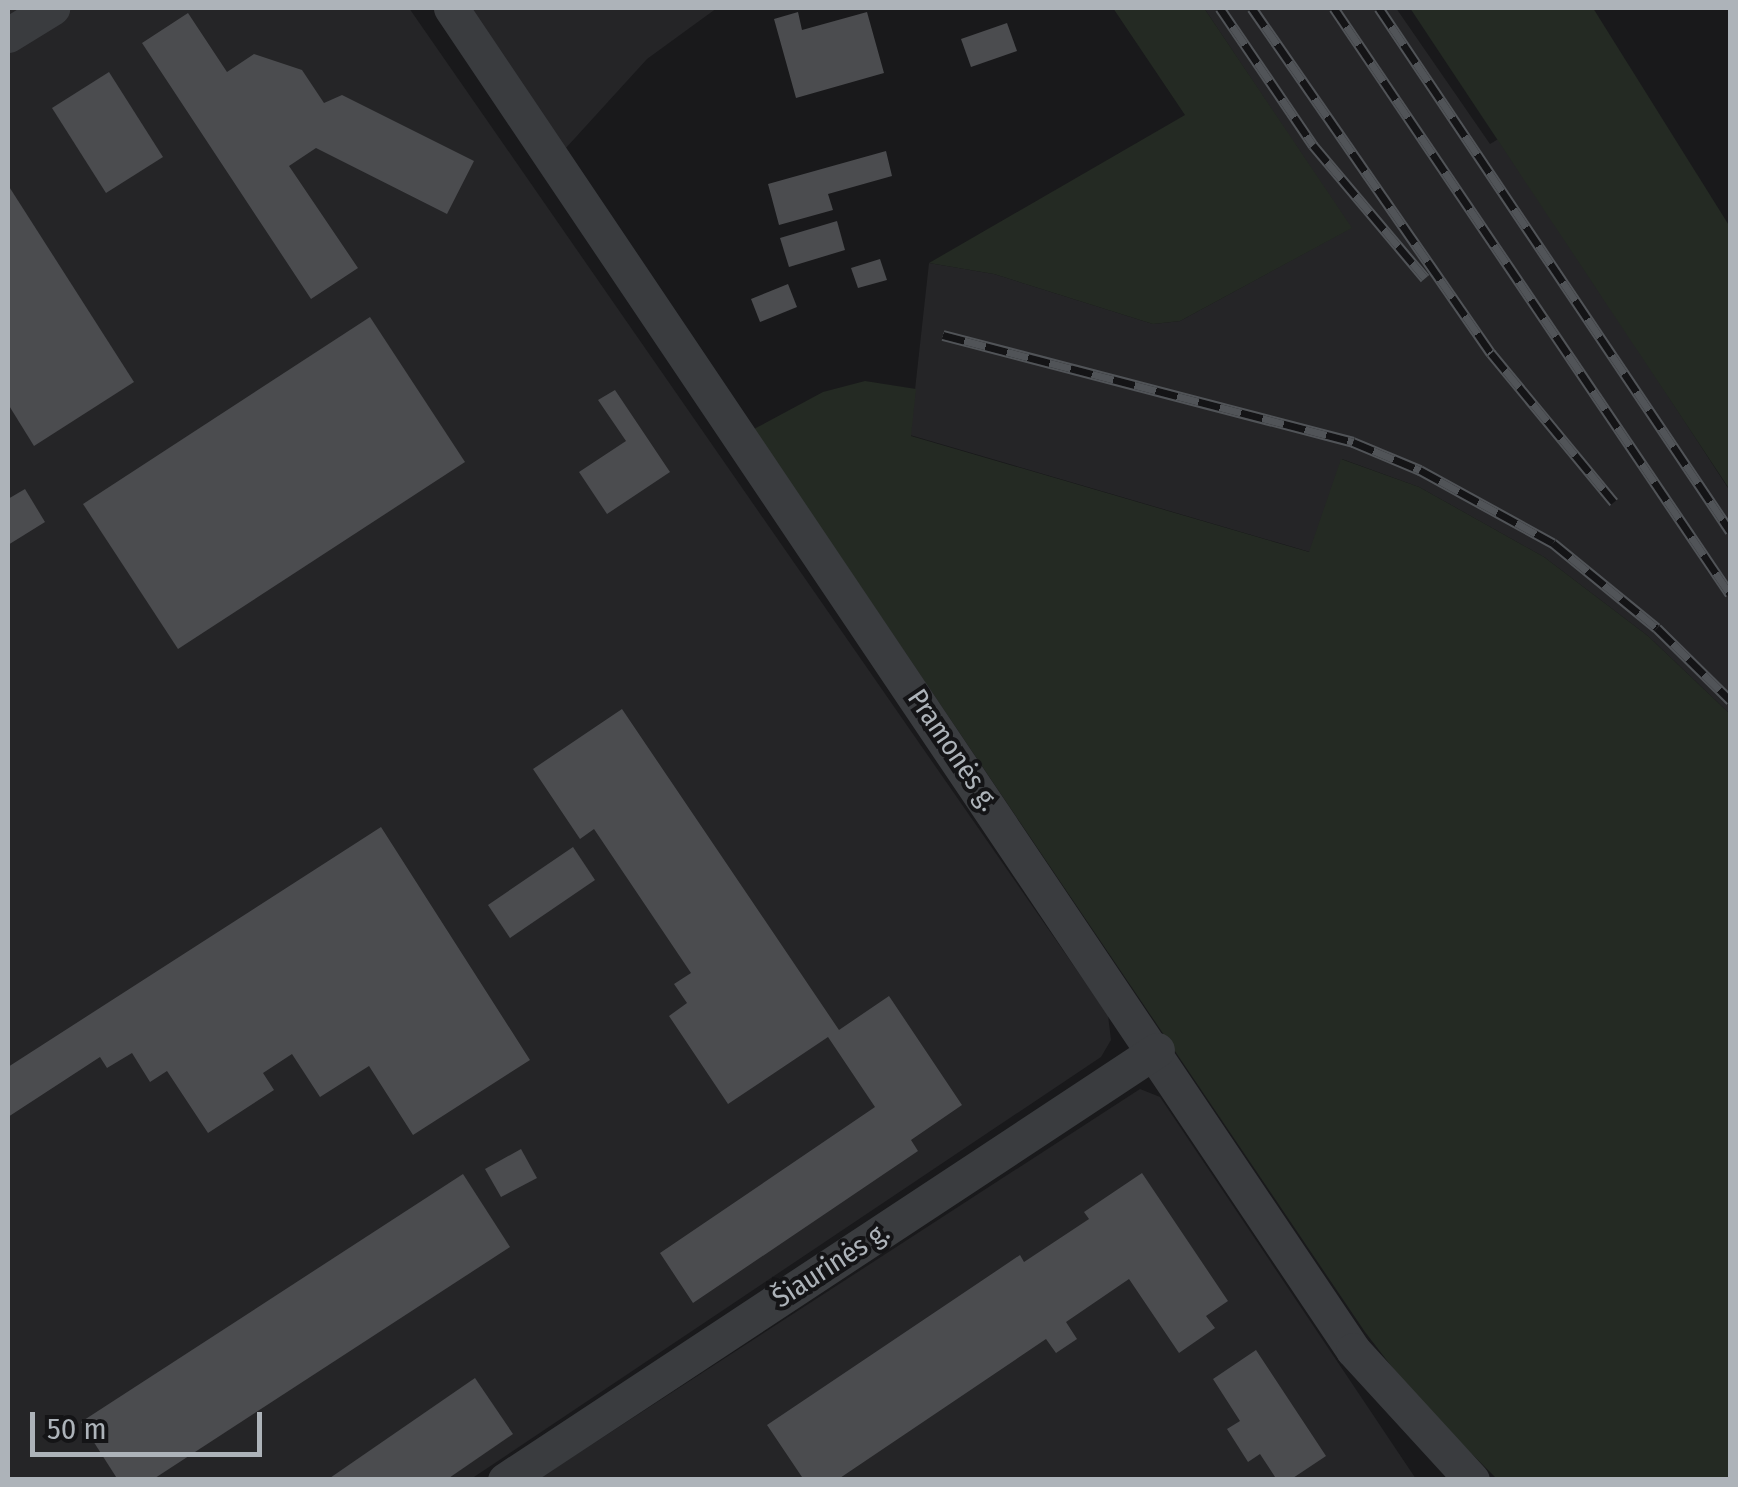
<!DOCTYPE html>
<html>
<head>
<meta charset="utf-8">
<style>
  body { margin:0 }
  #map { position:relative; width:1738px; height:1487px; overflow:hidden; background:#19191b; font-family:"Fira Sans Condensed",sans-serif }
  div>[style] { position:absolute }
  [style*='--x'] { left:calc(var(--x)*1px); top:calc(var(--y)*1px); width:calc(var(--w)*1px); rotate:calc(var(--a)*1deg) }
  .built>* { inset:0; background:#252527 }
  .green>* { inset:0; background:#242a23 }
  .building>* { inset:0; background:#4b4c4f }
  .street>* { height:35px; margin:-17.5px; padding:0 17.5px; transform-origin:17.5px; border-radius:17.5px; background:#3a3c3f }
  .rail>* { height:11px; margin-top:-5.5px; transform-origin:0; background:repeating-linear-gradient(90deg,#141416 0 22px,#515458 0 44px); box-sizing:border-box; border-block:2px solid #515458 }
  span { translate:-50% -50%; white-space:nowrap; text-align:center; line-height:1.15; -webkit-text-stroke:8px #141416; paint-order:stroke }
  .street-label { font-size:28px; color:#adb3b9 }
  .frame { position:absolute; inset:0; border:10px solid #adb3b9; pointer-events:none }
  .scale { position:absolute; left:30px; top:1412px; width:232px; height:45px; box-sizing:border-box; border:5px solid #adb3b9; border-top:0; padding-left:12px; font-size:30px; line-height:35px; white-space:nowrap; color:#adb3b9; -webkit-text-stroke:8px #141416; paint-order:stroke }
</style>
</head>
<body>
<div id="map">
  <div class="built">
    <div style="clip-path:polygon(8px 8px,409px 8px,1108px 1015px,1111px 1040px,1101px 1057px,471px 1479px,8px 1480px)"></div>
    <div style="clip-path:polygon(466px 8px,717px 8px,647px 59px,565px 149px)"></div>
    <div style="clip-path:polygon(1204px 8px,1396px 8px,1490px 144px,1500px 138px,1730px 491px,1730px 714px,1648px 636px,1544px 557px,1419px 487px,1342px 459px,1310px 552px,910px 435px,929px 263px,994px 274px,1153px 324px,1180px 321px,1351px 228px)"></div>
    <div style="clip-path:polygon(1140px 1089px,1160px 1097px,1416px 1479px,537px 1480px)"></div>
  </div>
  <div class="green">
    <div style="clip-path:polygon(1113px 8px,1204px 8px,1352px 228px,1180px 321px,1153px 324px,994px 274px,929px 263px,1185px 115px)"></div>
    <div style="clip-path:polygon(1410px 8px,1593px 8px,1730px 227px,1730px 490px)"></div>
    <div style="clip-path:polygon(865px 381px,916px 389px,911px 436px,1309px 552px,1341px 459px,1419px 487px,1544px 557px,1648px 636px,1730px 714px,1730px 1479px,1497px 1479px,1416px 1398px,1365px 1332px,754px 429px,823px 392px)"></div>
  </div>
  <div class="building">
    <div style="clip-path:polygon(798px 12px,802px 30px,867px 12px,884px 73px,796px 98px,774px 19px)"></div>
    <div style="clip-path:polygon(188px 13px,227px 72px,254px 54px,302px 70px,324px 103px,342px 95px,474px 161px,447px 214px,316px 148px,289px 166px,358px 268px,311px 299px,142px 43px)"></div>
    <div style="clip-path:polygon(1007px 23px,1017px 51px,971px 67px,961px 39px)"></div>
    <div style="clip-path:polygon(109px 72px,163px 157px,106px 193px,52px 108px)"></div>
    <div style="clip-path:polygon(886px 151px,892px 176px,828px 194px,833px 210px,779px 225px,768px 184px)"></div>
    <div style="clip-path:polygon(8px 185px,134px 382px,34px 446px,8px 404px)"></div>
    <div style="clip-path:polygon(837px 221px,845px 250px,789px 267px,780px 238px)"></div>
    <div style="clip-path:polygon(880px 259px,887px 280px,858px 288px,851px 268px)"></div>
    <div style="clip-path:polygon(788px 284px,797px 307px,760px 322px,751px 299px)"></div>
    <div style="clip-path:polygon(370px 317px,465px 462px,178px 649px,83px 504px)"></div>
    <div style="clip-path:polygon(615px 390px,670px 472px,607px 514px,579px 472px,626px 441px,598px 400px)"></div>
    <div style="clip-path:polygon(25px 489px,45px 522px,8px 545px,8px 499px)"></div>
    <div style="clip-path:polygon(622px 709px,839px 1030px,889px 996px,962px 1105px,911px 1140px,918px 1151px,693px 1303px,660px 1253px,875px 1107px,828px 1037px,728px 1104px,669px 1016px,687px 1003px,674px 984px,691px 973px,594px 829px,580px 839px,533px 769px)"></div>
    <div style="clip-path:polygon(381px 827px,530px 1060px,413px 1135px,369px 1066px,320px 1097px,292px 1054px,263px 1073px,274px 1090px,208px 1133px,167px 1071px,150px 1082px,132px 1053px,107px 1068px,100px 1057px,8px 1117px,8px 1067px)"></div>
    <div style="clip-path:polygon(573px 847px,595px 880px,510px 938px,488px 905px)"></div>
    <div style="clip-path:polygon(521px 1149px,537px 1178px,501px 1197px,485px 1169px)"></div>
    <div style="clip-path:polygon(1142px 1173px,1228px 1301px,1206px 1316px,1215px 1328px,1179px 1353px,1129px 1279px,1066px 1322px,1077px 1339px,1056px 1353px,1046px 1339px,837px 1480px,804px 1480px,767px 1425px,1020px 1255px,1024px 1262px,1089px 1219px,1084px 1212px)"></div>
    <div style="clip-path:polygon(463px 1174px,510px 1247px,152px 1480px,118px 1480px,81px 1422px)"></div>
    <div style="clip-path:polygon(1256px 1350px,1326px 1456px,1290px 1480px,1277px 1480px,1260px 1454px,1248px 1462px,1227px 1429px,1240px 1421px,1213px 1379px)"></div>
    <div style="clip-path:polygon(475px 1378px,513px 1434px,446px 1480px,327px 1480px)"></div>
  </div>
  <div class="street">
    <div style="--x:451;--y:8;--w:1617;--a:56.09"></div>
    <div style="--x:1353;--y:1350;--w:176;--a:47.5"></div>
    <div style="--x:8;--y:35;--w:52;--a:-31.5"></div>
    <div style="--x:505;--y:1480;--w:781;--a:-33.41"></div>
  </div>
  <div class="rail">
    <div style="--x:1220;--y:8;--w:166;--a:55.8"></div>
    <div style="--x:1313;--y:145;--w:174;--a:49.9"></div>
    <div style="--x:1252;--y:8;--w:420;--a:55.3"></div>
    <div style="--x:1491;--y:353;--w:193;--a:50.5"></div>
    <div style="--x:1334;--y:8;--w:707;--a:55.95"></div>
    <div style="--x:1379;--y:8;--w:630;--a:56.13"></div>
    <div style="--x:943;--y:335;--w:424;--a:14.6"></div>
    <div style="--x:1353;--y:442;--w:73;--a:22.7"></div>
    <div style="--x:1420;--y:470;--w:152;--a:28.8"></div>
    <div style="--x:1553;--y:543;--w:134;--a:39.3"></div>
    <div style="--x:1657;--y:628;--w:103;--a:44.6"></div>
  </div>
  <div class="street-label">
    <span style="left:953px;top:750px;rotate:56deg">Pramonės g.</span>
    <span style="left:831px;top:1265px;rotate:-33deg">Šiaurinės g.</span>
  </div>
  <div class="frame"></div>
  <div class="scale">50 m</div>
</div>
</body>
</html>
